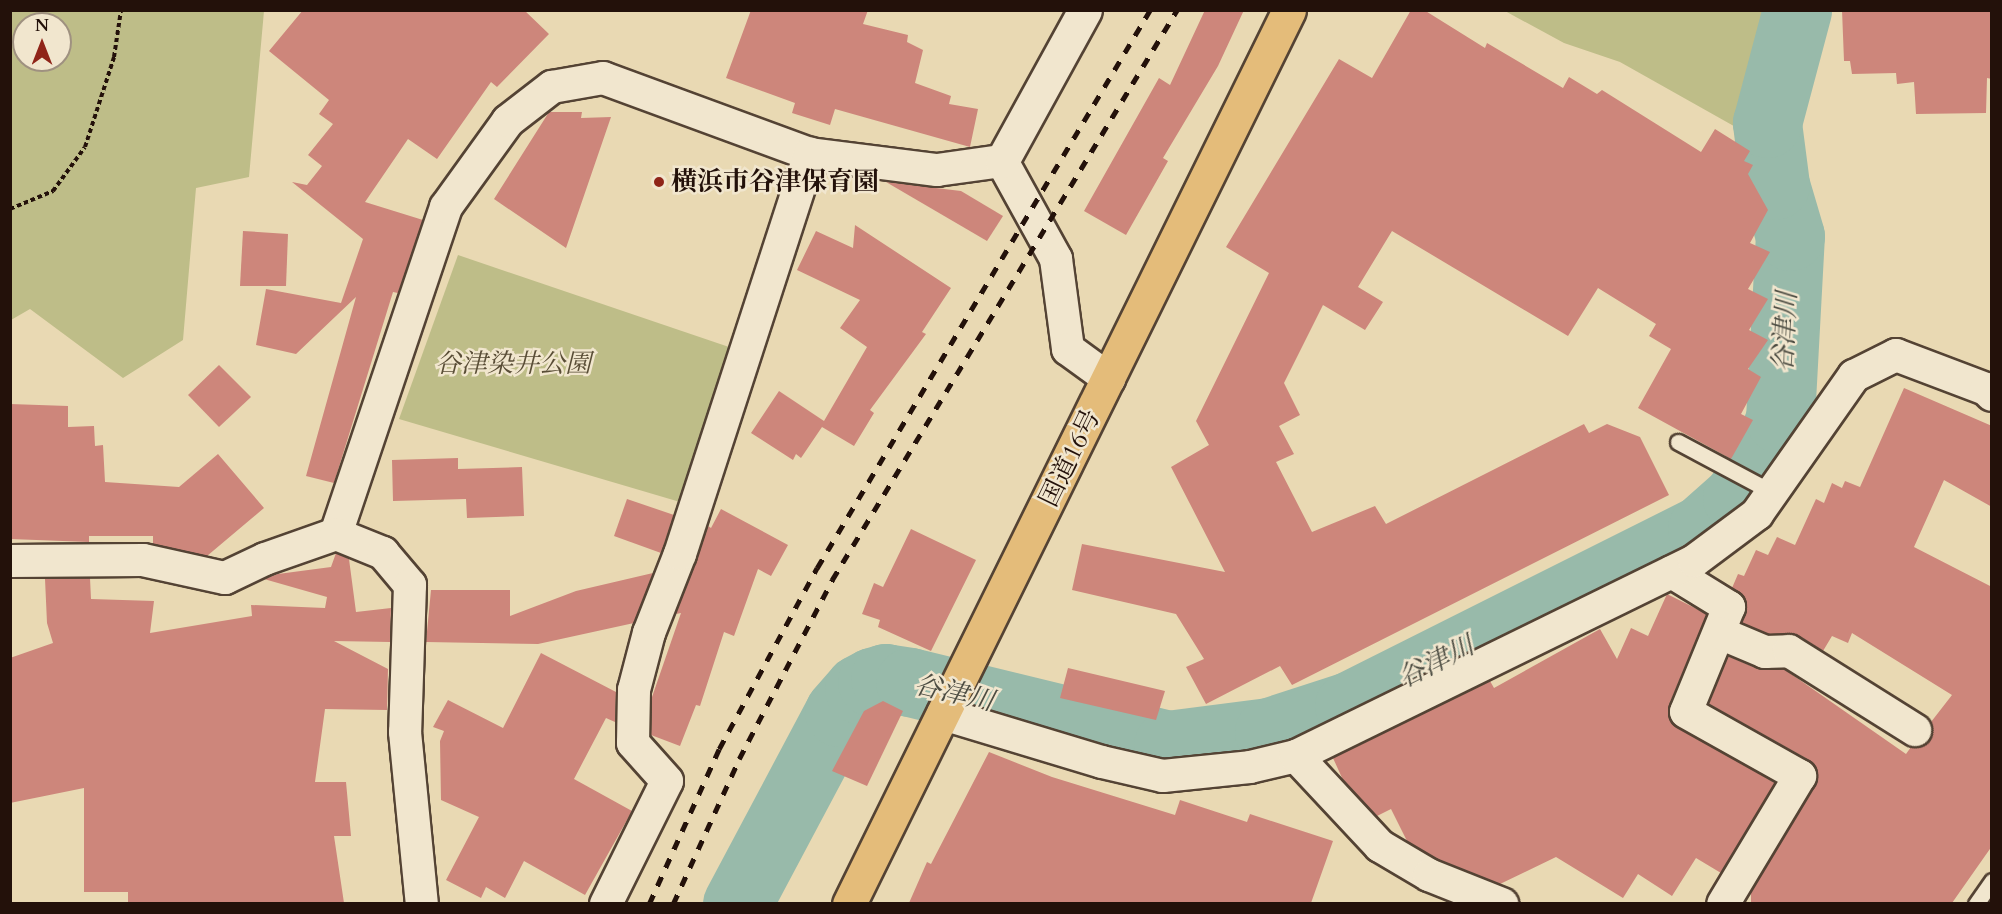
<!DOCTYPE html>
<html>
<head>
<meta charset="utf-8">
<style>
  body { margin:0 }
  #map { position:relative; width:2002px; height:914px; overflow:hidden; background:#e9d9b3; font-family:Cardo,"Noto Serif JP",serif }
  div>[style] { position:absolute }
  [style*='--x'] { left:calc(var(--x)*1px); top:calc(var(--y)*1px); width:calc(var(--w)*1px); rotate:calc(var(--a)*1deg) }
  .green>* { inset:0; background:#bebd88 }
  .river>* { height:69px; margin:-34.5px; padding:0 34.5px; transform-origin:34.5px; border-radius:34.5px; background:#98baaa }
  .building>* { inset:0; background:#cd867b }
  .path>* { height:4px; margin-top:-2px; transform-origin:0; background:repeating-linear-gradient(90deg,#23110a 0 4.5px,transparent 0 7.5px) }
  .roads { filter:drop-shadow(2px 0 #544334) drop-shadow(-2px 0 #544334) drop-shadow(0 2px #544334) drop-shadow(0 -2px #544334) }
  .service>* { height:15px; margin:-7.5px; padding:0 7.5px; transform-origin:7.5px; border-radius:7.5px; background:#f1e6ce }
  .minor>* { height:32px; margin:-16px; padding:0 16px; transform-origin:16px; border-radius:16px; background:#f1e6ce }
  .tertiary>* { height:33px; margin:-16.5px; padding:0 16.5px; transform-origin:16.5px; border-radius:16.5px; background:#f1e6ce }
  .trunk>* { height:33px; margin:-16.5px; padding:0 16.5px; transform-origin:16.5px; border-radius:16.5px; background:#e4bc7a }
  .rail>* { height:4.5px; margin-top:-2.25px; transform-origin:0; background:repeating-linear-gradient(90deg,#23110a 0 10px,transparent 0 20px) }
  .dots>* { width:16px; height:16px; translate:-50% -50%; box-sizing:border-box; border:3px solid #f1e6ce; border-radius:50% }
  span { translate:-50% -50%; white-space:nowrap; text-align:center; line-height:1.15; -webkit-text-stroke:5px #f1e6ce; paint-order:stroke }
  .poi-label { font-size:26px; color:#23110a; font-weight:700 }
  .left { translate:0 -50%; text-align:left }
  .park-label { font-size:26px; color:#594d36; font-style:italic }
  .street-label { font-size:26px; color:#23110a }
  .water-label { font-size:27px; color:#4c4c42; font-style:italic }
  .frame { position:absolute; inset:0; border:12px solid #23110a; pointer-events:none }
  .north { position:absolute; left:12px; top:12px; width:60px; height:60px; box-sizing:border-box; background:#f1e6ce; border:2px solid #9f9180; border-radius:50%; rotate:0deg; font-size:16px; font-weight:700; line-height:24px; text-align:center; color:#23110a }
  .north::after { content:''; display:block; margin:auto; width:21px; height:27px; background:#8f2418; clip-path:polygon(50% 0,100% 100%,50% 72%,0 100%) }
</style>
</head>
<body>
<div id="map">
  <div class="green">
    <div style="clip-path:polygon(evenodd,11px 10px,264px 11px,249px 177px,196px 188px,183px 340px,123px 378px,30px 309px,11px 320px,11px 10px,24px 24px,60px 24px,60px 60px,24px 60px,24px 24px)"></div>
    <div style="clip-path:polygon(1505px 11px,1783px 10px,1783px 11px,1748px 134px,1620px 62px,1564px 43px)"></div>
    <div style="clip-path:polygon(458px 255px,729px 347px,680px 502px,399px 419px)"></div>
  </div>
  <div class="river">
    <div style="--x:737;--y:904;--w:217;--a:-62"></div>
    <div style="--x:839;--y:712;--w:30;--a:-49"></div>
    <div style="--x:859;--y:689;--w:15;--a:-28"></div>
    <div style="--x:872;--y:682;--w:14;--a:-17"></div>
    <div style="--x:885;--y:678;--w:25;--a:9"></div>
    <div style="--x:910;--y:682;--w:266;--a:13.7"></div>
    <div style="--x:1168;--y:745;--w:102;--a:-7.3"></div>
    <div style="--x:1269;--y:732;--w:84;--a:-18"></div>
    <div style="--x:1349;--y:706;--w:395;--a:-26.6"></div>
    <div style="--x:1702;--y:529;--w:47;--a:-41.5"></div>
    <div style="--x:1737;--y:498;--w:47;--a:-54.6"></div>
    <div style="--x:1764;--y:460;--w:44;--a:-68.7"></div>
    <div style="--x:1780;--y:419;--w:183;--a:-86.9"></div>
    <div style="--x:1790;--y:236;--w:53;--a:-106.4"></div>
    <div style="--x:1775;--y:185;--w:63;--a:-97.4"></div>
    <div style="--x:1767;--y:123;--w:117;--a:-75.1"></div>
  </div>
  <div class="building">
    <div style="clip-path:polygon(303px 10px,524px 10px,549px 34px,497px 87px,491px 82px,437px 159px,408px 139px,365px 202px,423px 220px,398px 293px,393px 292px,334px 483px,306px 476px,356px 297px,296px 354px,256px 345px,266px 289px,341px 303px,363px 239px,292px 182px,307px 185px,322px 166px,308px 155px,333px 124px,319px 114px,329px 100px,269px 51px)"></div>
    <div style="clip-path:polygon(751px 10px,868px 10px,863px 24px,908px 35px,907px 42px,923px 50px,915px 83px,951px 96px,949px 104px,978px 109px,970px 147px,835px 109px,830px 125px,792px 113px,795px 103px,726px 78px)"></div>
    <div style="clip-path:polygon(1205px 10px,1244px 10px,1218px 66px,1163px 158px,1168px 161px,1126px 235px,1084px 211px,1159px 78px,1170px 85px)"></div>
    <div style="clip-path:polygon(1411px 10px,1424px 10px,1485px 48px,1487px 43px,1563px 88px,1569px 77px,1597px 94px,1602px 90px,1701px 152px,1715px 129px,1750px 151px,1744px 161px,1753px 165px,1748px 174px,1768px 210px,1750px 243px,1770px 252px,1748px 289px,1768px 299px,1749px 330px,1768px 340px,1748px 369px,1761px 377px,1741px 414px,1753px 420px,1731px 459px,1638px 408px,1671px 349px,1649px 336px,1656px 324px,1598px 288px,1568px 336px,1392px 231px,1358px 287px,1383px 302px,1365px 330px,1323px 305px,1284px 383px,1300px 415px,1279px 426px,1294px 454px,1276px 462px,1312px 532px,1375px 506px,1386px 524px,1584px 424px,1589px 433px,1607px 424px,1640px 437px,1669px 495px,1292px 685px,1280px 666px,1206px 704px,1186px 667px,1204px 659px,1176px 614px,1072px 590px,1082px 544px,1225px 572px,1171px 467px,1209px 445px,1196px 421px,1269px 273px,1226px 247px,1339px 59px,1372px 78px)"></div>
    <div style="clip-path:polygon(1842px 10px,1992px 10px,1992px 79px,1987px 78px,1986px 113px,1916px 114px,1914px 82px,1897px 84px,1896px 73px,1852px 74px,1850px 61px,1844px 61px)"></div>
    <div style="clip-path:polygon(549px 112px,582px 112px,581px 118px,611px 117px,566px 248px,494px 199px)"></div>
    <div style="clip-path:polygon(886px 182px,961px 191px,1003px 216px,987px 241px)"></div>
    <div style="clip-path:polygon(855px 225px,951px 288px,922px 332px,926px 334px,870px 410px,874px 413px,854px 446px,822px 427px,801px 458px,796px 454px,793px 460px,751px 433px,779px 391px,824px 421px,867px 347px,840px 328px,860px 300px,797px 270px,816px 231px,853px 248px)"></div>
    <div style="clip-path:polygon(243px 231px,288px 234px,286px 286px,240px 286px)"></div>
    <div style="clip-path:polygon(219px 365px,251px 397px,219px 427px,188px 395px)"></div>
    <div style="clip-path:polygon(1904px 388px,1992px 426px,1992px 507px,1944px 480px,1914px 547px,1992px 587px,1992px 846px,1952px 903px,1751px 903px,1751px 892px,1818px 776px,1809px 760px,1709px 704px,1728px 656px,1758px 669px,1784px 669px,1906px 754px,1911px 747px,1923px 746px,1930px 740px,1931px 722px,1952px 695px,1852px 633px,1848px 643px,1832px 636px,1823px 651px,1798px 635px,1768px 634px,1742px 623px,1747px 605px,1744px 597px,1732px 588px,1738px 574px,1744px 576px,1756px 550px,1768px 555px,1777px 537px,1795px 545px,1816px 499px,1824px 503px,1832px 483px,1842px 488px,1845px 481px,1860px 487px)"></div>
    <div style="clip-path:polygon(10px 404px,68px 406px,68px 427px,94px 426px,95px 446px,103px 445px,105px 482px,179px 487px,218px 454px,264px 508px,207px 556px,153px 544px,153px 536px,89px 536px,89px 542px,10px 539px)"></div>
    <div style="clip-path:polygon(458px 458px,458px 469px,522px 467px,524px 516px,467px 518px,466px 499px,393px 501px,392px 460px)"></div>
    <div style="clip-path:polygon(627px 499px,674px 515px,661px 553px,614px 536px)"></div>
    <div style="clip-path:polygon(721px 509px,788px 545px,771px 576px,758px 569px,734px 636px,724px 632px,700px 706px,696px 705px,680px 746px,651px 735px,652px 697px,681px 613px,676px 614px,708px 526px,711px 528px)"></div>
    <div style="clip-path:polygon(911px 529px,976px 560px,931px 651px,878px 627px,880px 620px,862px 614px,874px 583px,883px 587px)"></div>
    <div style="clip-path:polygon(336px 553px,349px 559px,356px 612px,391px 608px,390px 642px,334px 641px,388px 669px,387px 710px,325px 709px,315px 782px,346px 782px,351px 836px,334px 836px,344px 903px,128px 903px,128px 892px,84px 892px,84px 788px,10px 803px,10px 658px,53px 643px,47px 623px,45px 579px,90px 578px,91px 599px,154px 601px,150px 633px,252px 616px,251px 605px,325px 608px,327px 597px,264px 579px,278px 574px,331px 567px)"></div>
    <div style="clip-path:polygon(653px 573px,634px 623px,538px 644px,426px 642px,431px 590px,510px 590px,510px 616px,576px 591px)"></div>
    <div style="clip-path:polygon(1667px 594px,1707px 614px,1669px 705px,1671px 721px,1775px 783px,1721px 873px,1696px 858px,1672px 896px,1638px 874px,1623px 898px,1556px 857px,1500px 884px,1437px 859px,1407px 841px,1391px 809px,1377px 816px,1343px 780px,1333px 758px,1490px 681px,1494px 688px,1600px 629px,1617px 659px,1631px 628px,1648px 636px)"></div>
    <div style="clip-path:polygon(541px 653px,616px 692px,615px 722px,606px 718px,574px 779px,632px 811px,585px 895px,524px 861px,505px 898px,486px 887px,481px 898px,446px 880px,479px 817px,441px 800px,440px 741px,444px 731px,433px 727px,448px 700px,503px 728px)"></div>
    <div style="clip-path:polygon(1068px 668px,1165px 691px,1156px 720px,1060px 698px)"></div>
    <div style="clip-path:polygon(883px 701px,903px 711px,867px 786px,832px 771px,864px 711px)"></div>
    <div style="clip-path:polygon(989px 752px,1052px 777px,1175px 815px,1180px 800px,1247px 822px,1250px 814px,1333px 841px,1311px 903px,909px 903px,927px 862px,931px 864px)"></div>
  </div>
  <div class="path">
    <div style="--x:10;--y:209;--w:47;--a:-22.7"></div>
    <div style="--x:53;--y:191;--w:54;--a:-54"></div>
    <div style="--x:85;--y:147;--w:95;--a:-72.1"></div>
    <div style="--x:114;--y:57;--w:48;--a:-81.5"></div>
  </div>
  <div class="roads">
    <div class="service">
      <div style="--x:1678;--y:442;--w:106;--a:28"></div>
      <div style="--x:1976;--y:904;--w:28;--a:-55"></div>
    </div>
    <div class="minor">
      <div style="--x:336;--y:534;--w:345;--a:-71.4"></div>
      <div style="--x:446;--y:207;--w:106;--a:-54.2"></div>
      <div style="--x:508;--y:121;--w:56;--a:-37.7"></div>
      <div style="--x:552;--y:87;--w:52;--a:-10"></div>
      <div style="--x:603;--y:78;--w:221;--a:20.2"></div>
      <div style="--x:10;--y:561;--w:133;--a:-0.4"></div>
      <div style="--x:143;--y:560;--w:84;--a:12.4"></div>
      <div style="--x:225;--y:578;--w:44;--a:-25.4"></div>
      <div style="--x:265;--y:559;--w:75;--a:-19.4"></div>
      <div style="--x:336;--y:534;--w:51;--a:22"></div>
      <div style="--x:383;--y:553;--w:42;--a:49.8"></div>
      <div style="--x:410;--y:585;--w:147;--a:91.9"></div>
      <div style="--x:405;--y:732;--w:173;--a:84.4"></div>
      <div style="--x:1672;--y:572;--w:67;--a:31.6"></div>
      <div style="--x:1729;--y:607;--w:113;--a:112.3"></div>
      <div style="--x:1686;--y:712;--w:131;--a:29.3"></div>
      <div style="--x:1800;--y:776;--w:149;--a:121"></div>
      <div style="--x:1720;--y:633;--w:49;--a:22.9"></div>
      <div style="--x:1765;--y:652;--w:24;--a:-2"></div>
      <div style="--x:1789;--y:651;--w:149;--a:32.1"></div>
      <div style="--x:943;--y:714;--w:166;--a:16.8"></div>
      <div style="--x:1102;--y:762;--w:63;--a:12.9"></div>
      <div style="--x:1163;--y:776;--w:87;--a:-5.9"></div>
      <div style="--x:1250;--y:767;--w:47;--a:-13.4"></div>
      <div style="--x:1296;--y:756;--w:443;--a:-26.1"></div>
      <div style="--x:1694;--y:561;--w:79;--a:-36.7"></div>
      <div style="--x:1757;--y:514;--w:169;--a:-54.9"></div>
      <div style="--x:1854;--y:376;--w:47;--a:-26.6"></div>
      <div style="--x:1896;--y:355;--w:96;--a:20.7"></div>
      <div style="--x:1986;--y:389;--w:8;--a:45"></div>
      <div style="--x:1296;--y:756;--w:123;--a:47"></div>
      <div style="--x:1380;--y:846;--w:57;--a:30.6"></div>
      <div style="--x:1429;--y:875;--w:79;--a:21.7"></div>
      <div style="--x:606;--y:904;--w:137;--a:-63.6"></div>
      <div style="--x:667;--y:781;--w:51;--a:-131.8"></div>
      <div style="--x:633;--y:743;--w:53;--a:-88.9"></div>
      <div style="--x:634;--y:690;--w:59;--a:-75.3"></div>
      <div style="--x:649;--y:633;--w:85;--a:-68.6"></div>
      <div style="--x:680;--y:554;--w:421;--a:-72"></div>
      <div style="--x:810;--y:154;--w:128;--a:7.2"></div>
      <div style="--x:937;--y:170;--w:66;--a:-7.9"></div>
      <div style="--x:1002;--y:161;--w:112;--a:61.1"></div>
      <div style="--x:1056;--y:259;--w:91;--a:82.4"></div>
      <div style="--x:1068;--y:349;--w:51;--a:36.2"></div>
    </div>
    <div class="tertiary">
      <div style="--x:1002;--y:161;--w:172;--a:-61.2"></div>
    </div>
    <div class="trunk">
      <div style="--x:849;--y:904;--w:996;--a:-63.79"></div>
    </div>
  </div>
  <div class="rail">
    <div style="--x:649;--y:904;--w:170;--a:-65.7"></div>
    <div style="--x:719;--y:749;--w:206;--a:-61.6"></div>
    <div style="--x:817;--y:568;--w:650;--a:-59.17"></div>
    <div style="--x:673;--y:904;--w:159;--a:-65.5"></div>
    <div style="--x:739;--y:759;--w:202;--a:-62.5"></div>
    <div style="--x:832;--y:580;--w:666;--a:-58.82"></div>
  </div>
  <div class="dots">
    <div style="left:659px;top:182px;background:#8f2418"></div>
  </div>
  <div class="poi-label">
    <span class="left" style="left:671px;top:182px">横浜市谷津保育園</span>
  </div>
  <div class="park-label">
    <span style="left:513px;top:364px">谷津染井公園</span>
  </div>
  <div class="street-label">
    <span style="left:1070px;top:458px;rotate:-64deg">国道16号</span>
  </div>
  <div class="water-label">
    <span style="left:1785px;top:332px;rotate:-87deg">谷津川</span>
    <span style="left:1436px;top:662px;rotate:-27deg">谷津川</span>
    <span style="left:954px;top:693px;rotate:13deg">谷津川</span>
  </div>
  <div class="frame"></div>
  <div class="north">N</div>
</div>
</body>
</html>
